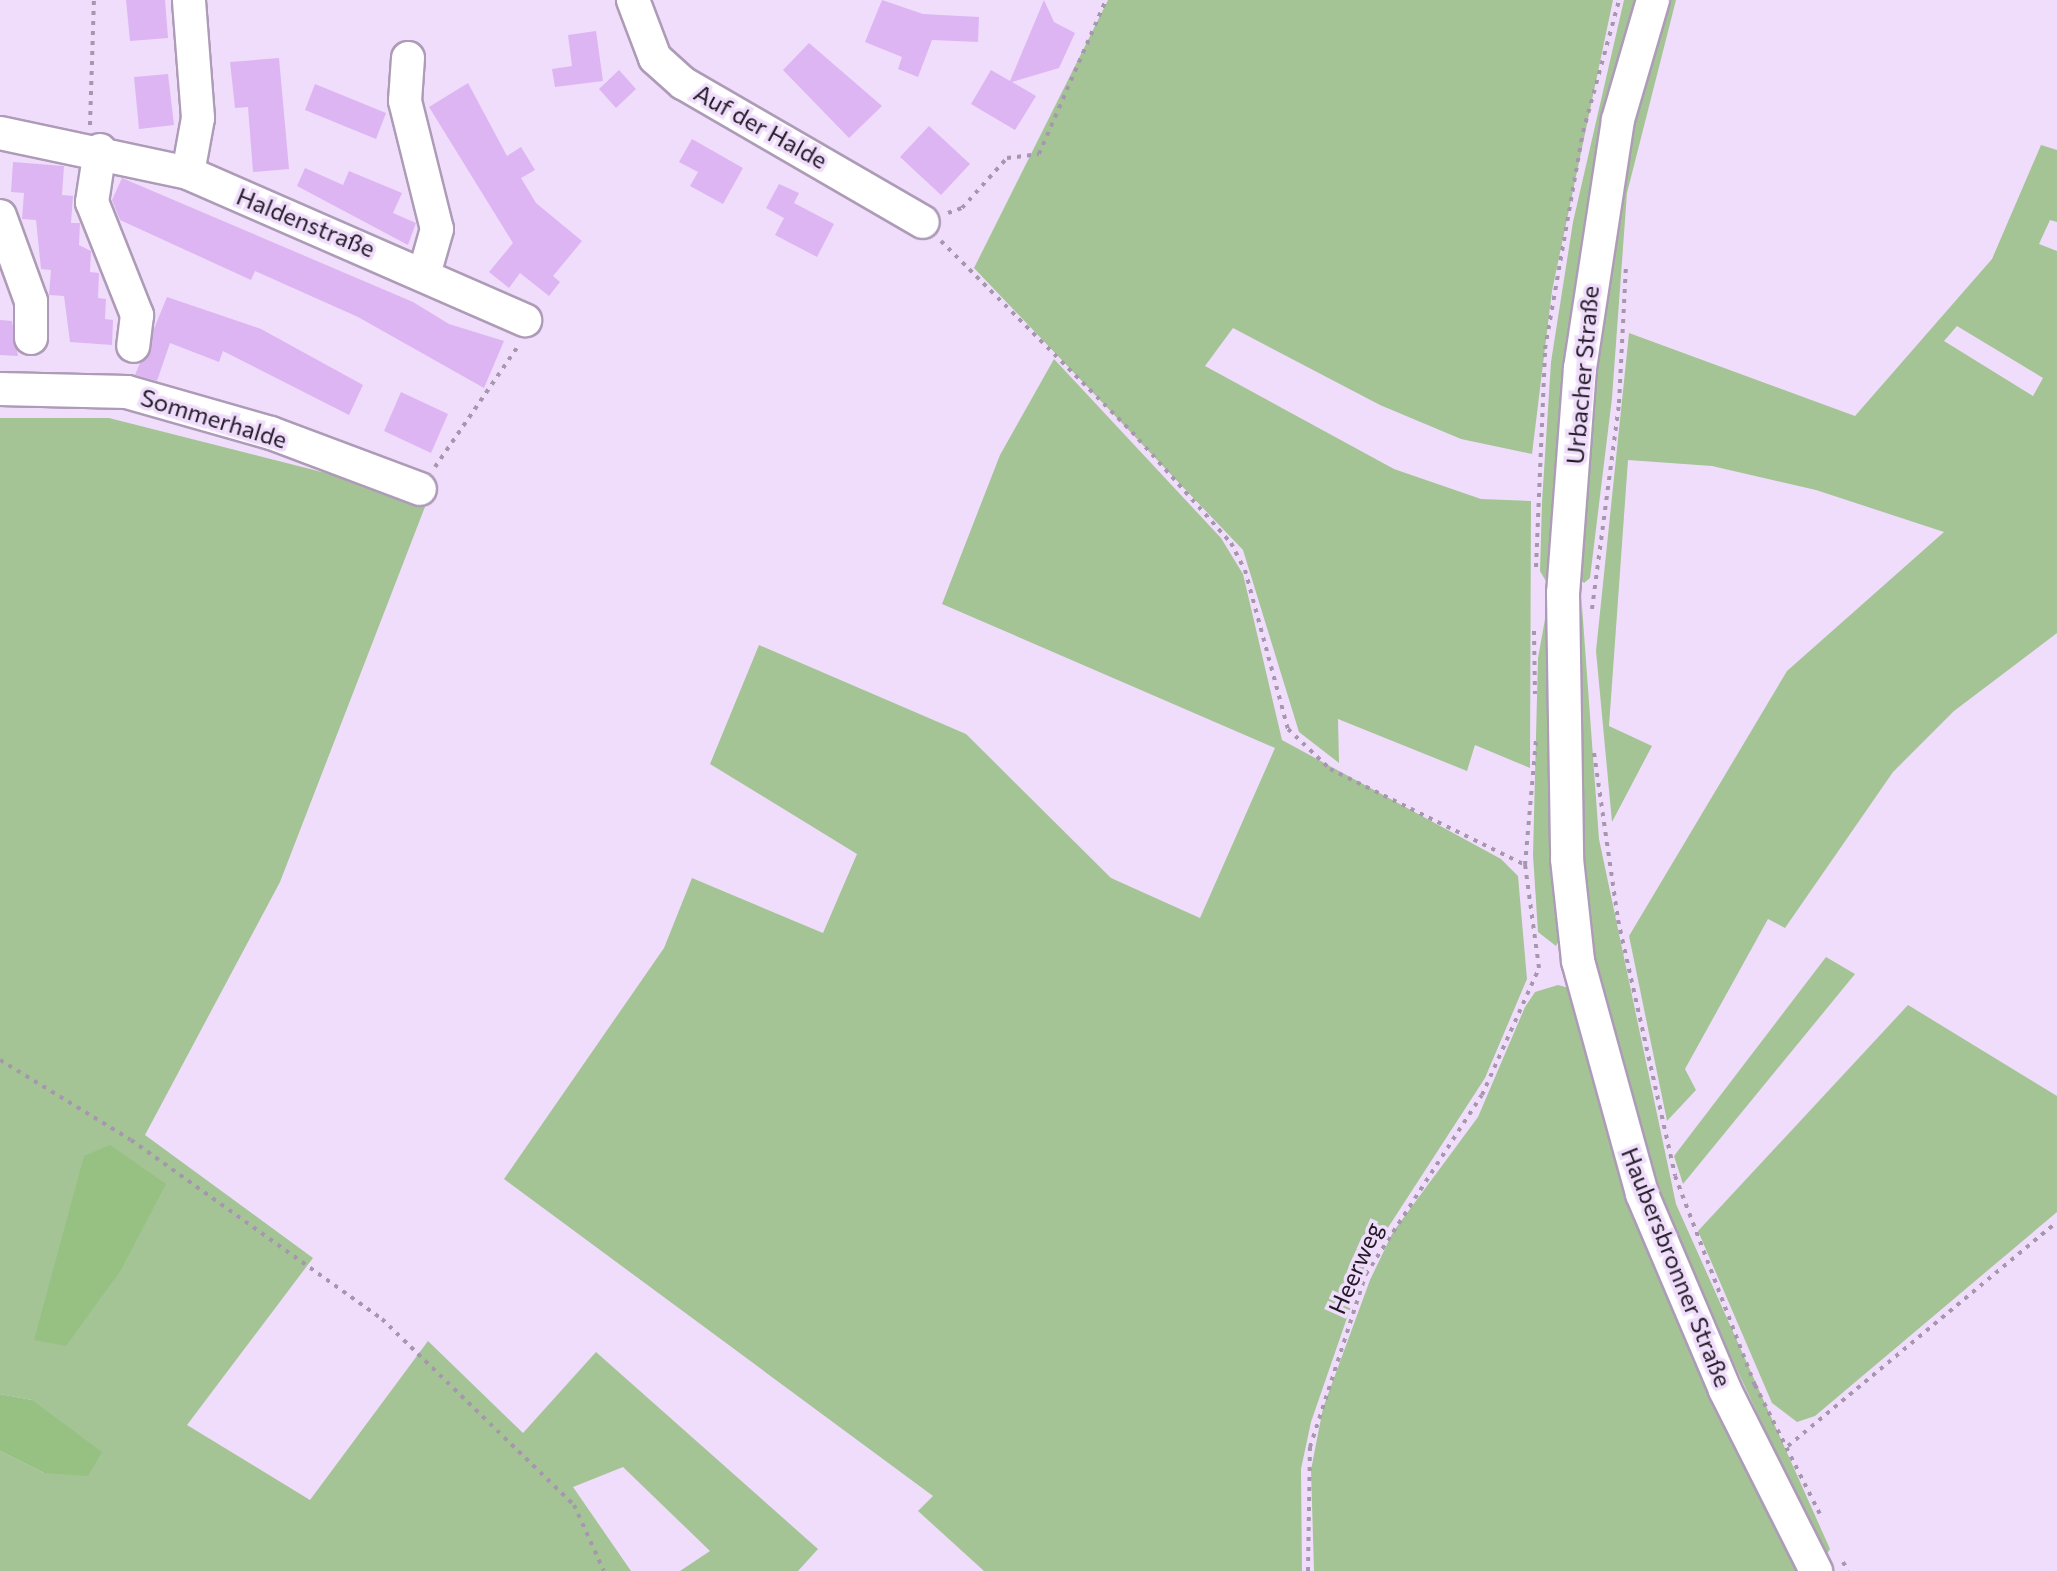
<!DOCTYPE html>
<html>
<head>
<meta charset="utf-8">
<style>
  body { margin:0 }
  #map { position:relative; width:2057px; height:1571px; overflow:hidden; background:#f0ddfb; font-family:Commissioner,sans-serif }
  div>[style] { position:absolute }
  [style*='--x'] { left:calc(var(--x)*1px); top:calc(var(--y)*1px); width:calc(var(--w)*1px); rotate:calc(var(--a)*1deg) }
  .green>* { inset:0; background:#a4c496 }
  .forest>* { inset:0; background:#97c183 }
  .building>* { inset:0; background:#ddb5f3 }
  .path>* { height:4px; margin-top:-2px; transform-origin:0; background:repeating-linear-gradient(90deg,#a697ae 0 4px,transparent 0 10px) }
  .roads { filter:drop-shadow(2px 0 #ad9bb7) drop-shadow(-2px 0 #ad9bb7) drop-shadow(0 2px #ad9bb7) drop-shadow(0 -2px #ad9bb7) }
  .minor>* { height:32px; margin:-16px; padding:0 16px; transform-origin:16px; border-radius:16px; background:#fff }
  span { translate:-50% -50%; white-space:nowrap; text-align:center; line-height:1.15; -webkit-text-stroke:7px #f0ddfb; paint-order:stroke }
  .street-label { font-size:24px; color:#211a25 }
</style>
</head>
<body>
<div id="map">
  <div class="green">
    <div style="clip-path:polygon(1108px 0,1613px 0,1552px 291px,1532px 454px,1461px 439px,1380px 405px,1233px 328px,1205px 366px,1394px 469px,1481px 499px,1531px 501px,1530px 768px,1475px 745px,1467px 771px,1338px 719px,1339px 763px,1299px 732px,1243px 550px,974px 268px)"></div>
    <div style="clip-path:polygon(1624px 0,1639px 0,1586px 213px,1555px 582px,1547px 583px,1540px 571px,1542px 502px,1551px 362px,1573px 222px)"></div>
    <div style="clip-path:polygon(1664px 0,1676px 0,1627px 193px,1612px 398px,1590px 578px,1584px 583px,1578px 578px,1589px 406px,1610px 212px)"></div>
    <div style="clip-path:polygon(evenodd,2041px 145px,2057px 150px,2057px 222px,2050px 220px,2039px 244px,2057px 251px,2057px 633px,1954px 711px,1893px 772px,1785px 928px,1768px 919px,1685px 1069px,1696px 1090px,1667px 1121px,1629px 936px,1787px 671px,1944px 532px,1816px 490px,1712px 466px,1628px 460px,1609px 726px,1652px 746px,1612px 822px,1596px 651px,1629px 333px,1855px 416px,1992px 259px,2041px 145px,1957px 326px,2043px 378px,2033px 396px,1944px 341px,1957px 326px)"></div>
    <div style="clip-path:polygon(1054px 359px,1221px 538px,1243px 574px,1282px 740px,1501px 859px,1518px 876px,1527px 979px,1485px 1078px,1367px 1260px,1311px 1422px,1301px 1469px,1302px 1571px,984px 1571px,918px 1511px,933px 1496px,504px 1179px,664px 948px,692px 878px,823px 933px,857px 854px,710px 764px,759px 645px,966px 734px,1111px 878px,1200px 918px,1275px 748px,942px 604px,1000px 455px)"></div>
    <div style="clip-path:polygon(0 418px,109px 418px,428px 499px,280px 882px,145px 1135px,313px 1258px,187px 1425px,310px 1500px,428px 1341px,523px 1433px,596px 1352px,818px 1549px,798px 1571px,680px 1571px,710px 1551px,623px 1467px,573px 1487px,631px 1571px,0 1571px,0 1451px,44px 1473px,32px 1400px,0 1394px)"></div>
    <div style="clip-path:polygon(1582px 606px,1599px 839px,1676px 1204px,1830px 1549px,1825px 1557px,1657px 1200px,1592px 965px,1580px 858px)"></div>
    <div style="clip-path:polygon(1547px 608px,1563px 933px,1556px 946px,1538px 932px,1533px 855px,1538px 658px)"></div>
    <div style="clip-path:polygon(1826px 957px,1855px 974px,1683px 1184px,1674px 1156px)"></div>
    <div style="clip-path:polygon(1558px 985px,1569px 988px,1805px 1571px,1314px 1571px,1311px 1470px,1323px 1408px,1370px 1280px,1393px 1232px,1478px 1117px,1525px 1007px,1535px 992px)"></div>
    <div style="clip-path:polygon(1908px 1005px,2057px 1096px,2057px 1212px,1815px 1416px,1797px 1422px,1772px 1403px,1698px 1231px)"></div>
  </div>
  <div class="forest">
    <div style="clip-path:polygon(110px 1145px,166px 1184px,121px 1270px,66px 1346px,34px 1340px,84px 1156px)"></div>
    <div style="clip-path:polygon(0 1394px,32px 1400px,102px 1452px,88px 1476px,44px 1473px,0 1451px)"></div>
  </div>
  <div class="building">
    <div style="clip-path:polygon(126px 0,165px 0,168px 38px,130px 41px)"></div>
    <div style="clip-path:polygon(882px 0,923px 14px,979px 17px,978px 42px,932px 40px,918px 77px,898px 69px,902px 57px,865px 42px)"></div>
    <div style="clip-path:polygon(1044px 0,1054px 22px,1075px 33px,1059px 68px,1012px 82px,1036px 96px,1015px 130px,971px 104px,991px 70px,1010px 81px)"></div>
    <div style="clip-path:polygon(596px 31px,603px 81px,555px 87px,552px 69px,572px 66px,568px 35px)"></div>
    <div style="clip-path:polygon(809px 43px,882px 106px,849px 138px,783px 70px)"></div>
    <div style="clip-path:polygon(279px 58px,289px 169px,253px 172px,248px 107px,235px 108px,230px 62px)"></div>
    <div style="clip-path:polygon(619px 70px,636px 89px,616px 108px,599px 89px)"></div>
    <div style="clip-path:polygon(168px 74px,174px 125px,139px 129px,134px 77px)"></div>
    <div style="clip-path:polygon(468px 83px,507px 156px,521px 147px,535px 170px,521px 178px,536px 203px,582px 241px,553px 276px,560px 282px,549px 296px,520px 273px,509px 288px,489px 272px,513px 243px,429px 107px)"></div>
    <div style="clip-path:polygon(315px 84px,386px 113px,376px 139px,305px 110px)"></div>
    <div style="clip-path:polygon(929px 126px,970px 164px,941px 195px,900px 157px)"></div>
    <div style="clip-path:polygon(692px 139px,743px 168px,723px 204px,690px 186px,698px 172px,679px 162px)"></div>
    <div style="clip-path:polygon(13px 162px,64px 166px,62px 195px,73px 196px,71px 223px,80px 223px,79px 245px,91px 251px,90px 272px,99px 273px,98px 298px,106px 299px,105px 319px,113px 320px,112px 345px,70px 342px,64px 296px,49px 295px,51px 270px,41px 269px,36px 220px,22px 219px,24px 193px,11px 192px)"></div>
    <div style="clip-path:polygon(305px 168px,343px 185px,349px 171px,402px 193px,393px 213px,416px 223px,408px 245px,297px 186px)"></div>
    <div style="clip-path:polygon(122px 178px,413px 302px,449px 324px,504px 341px,484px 388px,358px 317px,255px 271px,251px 280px,120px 220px,112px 200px)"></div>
    <div style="clip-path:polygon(779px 184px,799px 193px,794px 203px,834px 224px,817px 257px,775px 235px,784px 218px,766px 208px)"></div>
    <div style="clip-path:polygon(167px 297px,261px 329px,363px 385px,349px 415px,223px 351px,219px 362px,170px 343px,157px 381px,135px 375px)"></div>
    <div style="clip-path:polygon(0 320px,12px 321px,18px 356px,0 355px)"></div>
    <div style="clip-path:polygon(401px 392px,448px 414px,431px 453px,384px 431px)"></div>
  </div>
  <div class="path">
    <div style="--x:90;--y:125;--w:125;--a:-88.2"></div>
    <div style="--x:948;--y:213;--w:15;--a:-20"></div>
    <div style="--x:962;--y:208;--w:67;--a:-48"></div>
    <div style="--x:1007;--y:158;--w:32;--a:-7"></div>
    <div style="--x:1039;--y:154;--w:168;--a:-66.5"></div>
    <div style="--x:941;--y:241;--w:270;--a:45"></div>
    <div style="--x:1132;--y:432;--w:149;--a:48.3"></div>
    <div style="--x:1231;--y:543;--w:30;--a:63"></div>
    <div style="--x:1245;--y:570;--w:165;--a:74.9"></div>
    <div style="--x:1288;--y:729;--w:58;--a:43.6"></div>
    <div style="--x:1330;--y:769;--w:217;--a:26.2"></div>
    <div style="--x:435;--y:467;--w:148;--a:-55.5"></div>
    <div style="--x:1536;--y:567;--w:218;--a:-87.6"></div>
    <div style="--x:1545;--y:349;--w:220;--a:-80.1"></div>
    <div style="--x:1583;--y:132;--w:137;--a:-74.7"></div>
    <div style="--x:1592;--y:609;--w:208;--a:-82.5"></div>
    <div style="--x:1619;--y:403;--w:139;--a:-87.1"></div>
    <div style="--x:1534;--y:631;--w:63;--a:89.1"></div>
    <div style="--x:1594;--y:753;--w:169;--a:81.8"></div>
    <div style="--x:1618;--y:920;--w:262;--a:77.4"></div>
    <div style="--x:1675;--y:1176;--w:224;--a:69.1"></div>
    <div style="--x:1755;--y:1385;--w:144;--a:63.3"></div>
    <div style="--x:0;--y:1060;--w:153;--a:31.4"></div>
    <div style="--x:131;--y:1140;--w:308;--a:35.5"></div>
    <div style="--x:382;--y:1319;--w:267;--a:44.1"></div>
    <div style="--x:574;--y:1505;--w:72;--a:65.6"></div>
    <div style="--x:1788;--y:1446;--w:350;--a:-39.8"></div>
    <div style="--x:1843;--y:1562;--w:10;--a:61"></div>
    <div style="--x:1308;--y:1571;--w:124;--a:-89.1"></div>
    <div style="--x:1310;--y:1447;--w:182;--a:-72.1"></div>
    <div style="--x:1366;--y:1274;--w:213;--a:-57.1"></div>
    <div style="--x:1482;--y:1095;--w:139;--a:-65.8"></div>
    <div style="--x:1539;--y:968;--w:104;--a:-97.7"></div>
    <div style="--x:1525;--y:865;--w:126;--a:-85"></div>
  </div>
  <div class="roads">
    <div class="minor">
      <div style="--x:633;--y:0;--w:62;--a:69.2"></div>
      <div style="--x:655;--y:58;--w:38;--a:42"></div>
      <div style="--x:683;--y:83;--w:277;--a:30.1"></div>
      <div style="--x:1653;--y:0;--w:125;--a:106.3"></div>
      <div style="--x:1618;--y:120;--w:251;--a:98.7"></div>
      <div style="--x:1580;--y:368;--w:226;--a:94.3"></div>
      <div style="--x:1563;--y:593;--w:266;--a:89.1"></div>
      <div style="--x:1567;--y:859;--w:103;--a:83.8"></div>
      <div style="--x:1578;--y:961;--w:242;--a:74.6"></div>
      <div style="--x:1642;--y:1194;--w:213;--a:67"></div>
      <div style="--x:1725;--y:1390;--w:203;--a:63.3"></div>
      <div style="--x:408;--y:58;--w:43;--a:94"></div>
      <div style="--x:405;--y:101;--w:132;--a:76"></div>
      <div style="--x:437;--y:229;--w:44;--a:105.9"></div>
      <div style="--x:0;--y:133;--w:192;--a:12"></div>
      <div style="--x:188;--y:173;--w:368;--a:23.6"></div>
      <div style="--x:100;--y:150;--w:53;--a:98.7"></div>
      <div style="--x:92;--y:202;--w:122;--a:68.3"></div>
      <div style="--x:137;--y:315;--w:31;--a:97"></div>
      <div style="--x:188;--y:173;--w:56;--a:-79.7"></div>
      <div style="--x:198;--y:118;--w:118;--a:-94.4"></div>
      <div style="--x:0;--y:216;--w:90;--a:70"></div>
      <div style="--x:31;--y:301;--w:37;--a:90"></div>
      <div style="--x:0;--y:389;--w:127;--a:1.4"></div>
      <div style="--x:127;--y:392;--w:150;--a:15.9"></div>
      <div style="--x:271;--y:433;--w:159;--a:20.6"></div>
    </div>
  </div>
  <div class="street-label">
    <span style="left:761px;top:126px;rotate:29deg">Auf der Halde</span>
    <span style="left:306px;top:222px;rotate:22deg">Haldenstraße</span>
    <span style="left:1582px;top:375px;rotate:-85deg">Urbacher Straße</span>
    <span style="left:214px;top:418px;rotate:17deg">Sommerhalde</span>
    <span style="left:1677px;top:1267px;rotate:68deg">Haubersbronner Straße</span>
    <span style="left:1355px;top:1268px;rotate:-66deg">Heerweg</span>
  </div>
</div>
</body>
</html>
